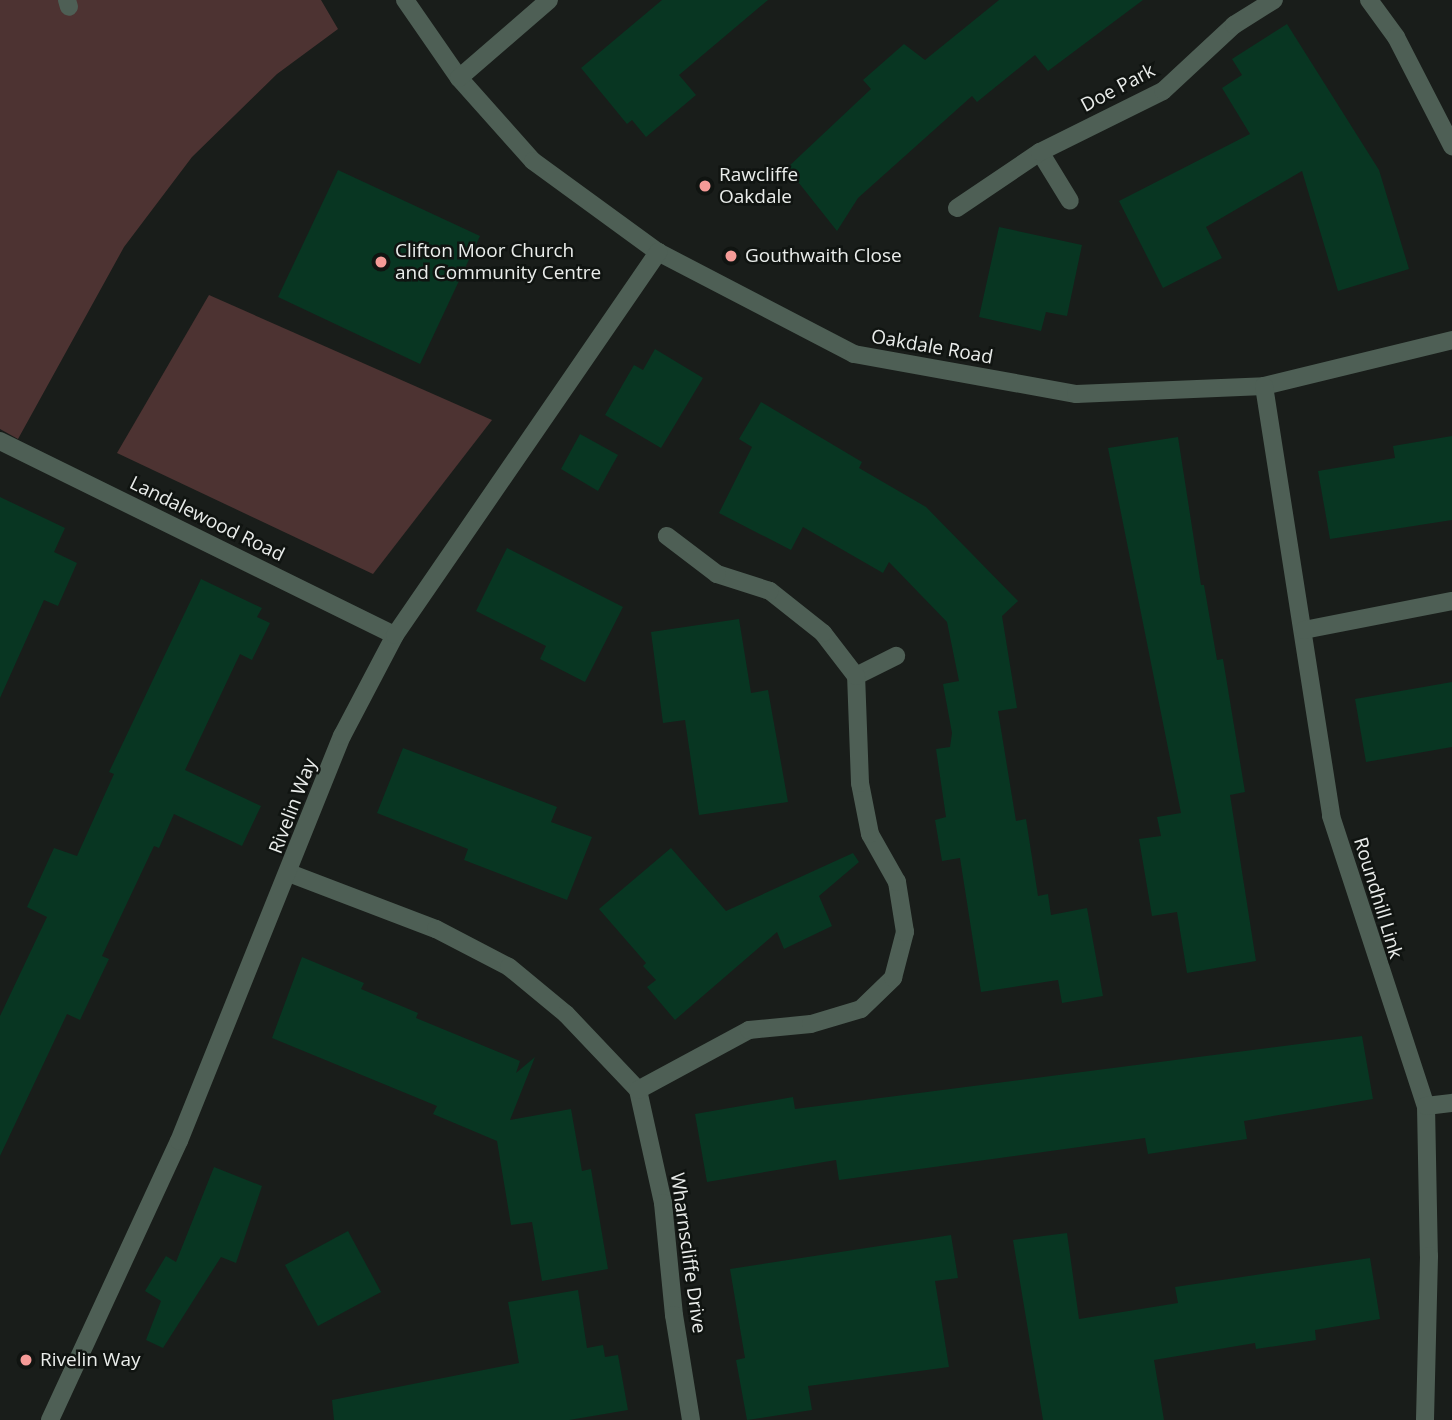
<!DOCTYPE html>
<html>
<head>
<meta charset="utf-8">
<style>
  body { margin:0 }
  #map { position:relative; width:1452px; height:1420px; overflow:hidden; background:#191d1a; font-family:"Open Sans",sans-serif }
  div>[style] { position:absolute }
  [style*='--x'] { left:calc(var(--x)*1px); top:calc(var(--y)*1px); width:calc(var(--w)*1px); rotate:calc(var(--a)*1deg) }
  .green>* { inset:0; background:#4d3332 }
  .building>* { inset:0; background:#083622 }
  .street>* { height:18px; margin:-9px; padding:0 9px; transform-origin:9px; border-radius:9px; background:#4e5f55 }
  .dots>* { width:19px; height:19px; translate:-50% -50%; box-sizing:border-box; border:4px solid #101411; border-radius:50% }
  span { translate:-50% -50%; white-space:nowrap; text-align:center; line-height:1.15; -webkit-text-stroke:5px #101411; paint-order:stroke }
  .street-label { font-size:19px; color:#eaedeb }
  .poi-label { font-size:19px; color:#eaedeb }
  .left { translate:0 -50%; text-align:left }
</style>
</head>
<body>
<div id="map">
  <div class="green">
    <div style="clip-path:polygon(0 0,321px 0,338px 29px,277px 74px,192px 157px,124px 247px,18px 439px,0 429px)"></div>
    <div style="clip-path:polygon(209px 295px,492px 420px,373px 574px,117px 453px)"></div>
  </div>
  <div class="building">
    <div style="clip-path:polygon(662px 0,768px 0,679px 75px,696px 95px,646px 137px,632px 120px,627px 124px,581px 68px)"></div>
    <div style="clip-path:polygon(999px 0,1143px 0,1048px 71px,1035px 55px,977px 102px,972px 96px,858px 198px,837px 231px,787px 168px,871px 89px,863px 80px,904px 44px,925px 60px)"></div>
    <div style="clip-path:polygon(1287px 24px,1379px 170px,1409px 269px,1338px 291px,1302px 171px,1206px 227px,1222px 258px,1163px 288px,1119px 201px,1250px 134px,1222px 88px,1242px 75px,1232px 59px)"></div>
    <div style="clip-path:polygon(338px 170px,480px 236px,420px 364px,278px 297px)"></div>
    <div style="clip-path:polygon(999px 227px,1082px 245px,1067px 316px,1046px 312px,1041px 331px,979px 317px)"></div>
    <div style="clip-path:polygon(655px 349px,703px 378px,661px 448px,605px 415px,634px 365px,643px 370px)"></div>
    <div style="clip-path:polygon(761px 402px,862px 462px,859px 468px,926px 507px,1018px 601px,1002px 616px,1017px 708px,998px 711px,1016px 821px,1026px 819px,1038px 896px,1048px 894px,1051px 915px,1087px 908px,1103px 996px,1062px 1003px,1058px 980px,981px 992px,960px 858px,942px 861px,935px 820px,946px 817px,936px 749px,950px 747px,952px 733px,943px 684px,959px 681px,947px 622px,889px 562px,883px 573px,803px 527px,791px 550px,719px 513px,752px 447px,739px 439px)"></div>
    <div style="clip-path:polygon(580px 434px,618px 455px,598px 491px,561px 469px)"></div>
    <div style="clip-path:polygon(1452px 436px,1452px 520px,1330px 539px,1318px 471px,1395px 458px,1393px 446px)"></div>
    <div style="clip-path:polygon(1178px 437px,1201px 585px,1204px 585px,1217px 660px,1223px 659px,1245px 792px,1230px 795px,1256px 961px,1187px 973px,1177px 912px,1152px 916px,1139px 839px,1161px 836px,1157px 817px,1181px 813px,1108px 448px)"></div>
    <div style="clip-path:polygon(0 497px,65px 528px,54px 552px,77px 563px,58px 606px,44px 600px,0 698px)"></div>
    <div style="clip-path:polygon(507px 548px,623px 607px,585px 682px,540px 659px,546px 646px,476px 611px)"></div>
    <div style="clip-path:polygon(201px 579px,262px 608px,257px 617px,270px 623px,252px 660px,240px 654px,185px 770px,261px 806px,242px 846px,174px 814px,159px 848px,154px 846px,102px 956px,109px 959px,80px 1020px,67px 1014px,0 1156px,0 1016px,47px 917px,27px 907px,54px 848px,77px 856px,114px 774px,109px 772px)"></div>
    <div style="clip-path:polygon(739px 619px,751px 693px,768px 690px,788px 802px,699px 815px,685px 720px,663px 723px,651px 632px)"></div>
    <div style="clip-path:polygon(1452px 682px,1452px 747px,1366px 762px,1355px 699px)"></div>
    <div style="clip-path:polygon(403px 748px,557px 807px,551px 822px,592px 837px,567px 900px,464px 860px,468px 849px,377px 813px)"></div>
    <div style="clip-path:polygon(671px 848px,726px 911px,853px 853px,859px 862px,819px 896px,832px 926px,784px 949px,777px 932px,675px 1020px,647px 987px,656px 980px,643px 966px,646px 963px,599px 909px)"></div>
    <div style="clip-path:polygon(302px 957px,364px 983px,361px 989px,418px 1013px,416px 1018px,520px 1061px,516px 1073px,535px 1057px,510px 1120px,571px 1109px,582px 1171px,591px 1169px,608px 1269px,542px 1281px,532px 1222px,511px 1225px,497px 1141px,433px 1114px,437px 1106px,272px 1038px)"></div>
    <div style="clip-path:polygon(1362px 1036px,1373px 1099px,1244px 1121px,1247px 1139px,1148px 1154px,1145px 1138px,839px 1180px,836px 1160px,707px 1182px,695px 1114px,793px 1097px,795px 1109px)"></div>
    <div style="clip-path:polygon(214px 1167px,262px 1186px,236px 1263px,221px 1257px,163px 1348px,146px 1340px,161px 1301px,145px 1291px,166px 1256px,176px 1262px)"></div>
    <div style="clip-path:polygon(348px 1231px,381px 1292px,318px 1326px,285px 1265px)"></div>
    <div style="clip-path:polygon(1067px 1233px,1079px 1319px,1178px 1303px,1175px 1287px,1370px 1258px,1380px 1319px,1315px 1330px,1316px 1340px,1256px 1349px,1255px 1343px,1154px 1360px,1164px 1420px,1043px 1420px,1013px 1240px)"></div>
    <div style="clip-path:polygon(951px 1235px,958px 1278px,935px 1281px,949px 1367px,808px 1386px,812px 1410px,747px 1420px,736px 1360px,745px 1358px,730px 1269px)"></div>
    <div style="clip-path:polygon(578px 1290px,587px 1348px,603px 1345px,605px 1357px,618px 1355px,628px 1410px,569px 1420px,334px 1420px,332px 1400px,519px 1363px,508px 1302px)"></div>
  </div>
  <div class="street">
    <div style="--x:67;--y:0;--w:7;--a:74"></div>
    <div style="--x:405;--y:0;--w:95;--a:55.3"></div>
    <div style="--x:459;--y:78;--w:111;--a:48.3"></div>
    <div style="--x:533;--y:161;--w:155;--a:36.1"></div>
    <div style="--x:658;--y:252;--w:221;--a:27.5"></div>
    <div style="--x:854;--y:354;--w:226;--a:10.2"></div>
    <div style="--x:1076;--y:394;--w:188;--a:-2.4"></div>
    <div style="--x:1264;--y:386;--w:194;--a:-13.7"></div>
    <div style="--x:1369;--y:0;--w:46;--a:53.9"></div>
    <div style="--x:1396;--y:37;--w:123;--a:62.8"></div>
    <div style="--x:459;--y:78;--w:119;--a:-40.9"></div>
    <div style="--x:1040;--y:152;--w:57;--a:58.5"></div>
    <div style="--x:957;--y:208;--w:100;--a:-34"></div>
    <div style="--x:1040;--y:152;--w:137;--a:-26.4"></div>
    <div style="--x:1163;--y:91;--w:97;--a:-42.9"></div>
    <div style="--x:1234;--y:25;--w:47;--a:-32"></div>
    <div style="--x:1264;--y:386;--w:435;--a:81.1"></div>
    <div style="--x:1331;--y:816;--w:305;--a:71.9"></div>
    <div style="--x:1426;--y:1106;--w:150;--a:88.9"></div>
    <div style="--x:1429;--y:1256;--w:164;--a:91.4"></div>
    <div style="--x:0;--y:441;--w:440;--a:26.2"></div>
    <div style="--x:1304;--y:630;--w:151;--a:-11.1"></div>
    <div style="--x:856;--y:676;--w:45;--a:-26.6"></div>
    <div style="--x:289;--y:873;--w:157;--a:20.9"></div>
    <div style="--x:436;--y:929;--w:82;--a:27.5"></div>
    <div style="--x:509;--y:967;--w:74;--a:39.5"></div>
    <div style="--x:566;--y:1014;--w:105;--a:46.5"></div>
    <div style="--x:638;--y:1090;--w:116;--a:77.5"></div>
    <div style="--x:663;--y:1203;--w:113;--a:84.4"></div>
    <div style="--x:674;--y:1315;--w:106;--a:80.8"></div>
    <div style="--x:638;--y:1090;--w:126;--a:-28.4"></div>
    <div style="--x:749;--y:1030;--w:62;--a:-5.5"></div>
    <div style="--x:811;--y:1024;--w:52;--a:-16.7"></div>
    <div style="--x:861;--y:1009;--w:45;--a:-44.1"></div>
    <div style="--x:893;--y:978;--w:48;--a:-75.4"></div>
    <div style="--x:905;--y:932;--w:51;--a:-99.1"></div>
    <div style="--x:897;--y:882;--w:55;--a:-119.4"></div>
    <div style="--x:870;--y:834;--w:52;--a:-101.1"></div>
    <div style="--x:860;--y:783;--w:107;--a:-92.1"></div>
    <div style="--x:856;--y:676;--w:54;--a:-127.5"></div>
    <div style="--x:823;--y:633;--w:68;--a:-141.6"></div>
    <div style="--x:770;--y:591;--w:56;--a:-162.2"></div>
    <div style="--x:717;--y:574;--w:63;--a:-142.8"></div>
    <div style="--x:1426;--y:1106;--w:26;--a:-7"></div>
    <div style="--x:50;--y:1420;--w:307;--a:-65.2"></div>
    <div style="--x:179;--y:1141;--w:437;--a:-68.1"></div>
    <div style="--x:342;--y:736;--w:114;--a:-62.3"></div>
    <div style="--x:395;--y:635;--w:465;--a:-55.5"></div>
  </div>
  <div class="dots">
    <div style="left:705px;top:186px;background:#f59b97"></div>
    <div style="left:731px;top:256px;background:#f59b97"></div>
    <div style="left:381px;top:262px;background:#f59b97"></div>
    <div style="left:26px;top:1360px;background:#f59b97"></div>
  </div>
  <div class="street-label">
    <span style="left:1118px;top:88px;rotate:-28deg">Doe Park</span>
    <span style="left:932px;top:347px;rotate:10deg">Oakdale Road</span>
    <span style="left:207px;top:519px;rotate:26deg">Landalewood Road</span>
    <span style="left:293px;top:806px;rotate:-69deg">Rivelin Way</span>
    <span style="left:1378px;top:898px;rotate:73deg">Roundhill Link</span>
    <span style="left:688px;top:1253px;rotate:82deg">Wharnscliffe Drive</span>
  </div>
  <div class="poi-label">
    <span class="left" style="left:719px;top:186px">Rawcliffe<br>Oakdale</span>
    <span class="left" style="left:395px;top:262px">Clifton Moor Church<br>and Community Centre</span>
    <span class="left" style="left:745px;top:256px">Gouthwaith Close</span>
    <span class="left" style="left:40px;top:1360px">Rivelin Way</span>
  </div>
</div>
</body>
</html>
